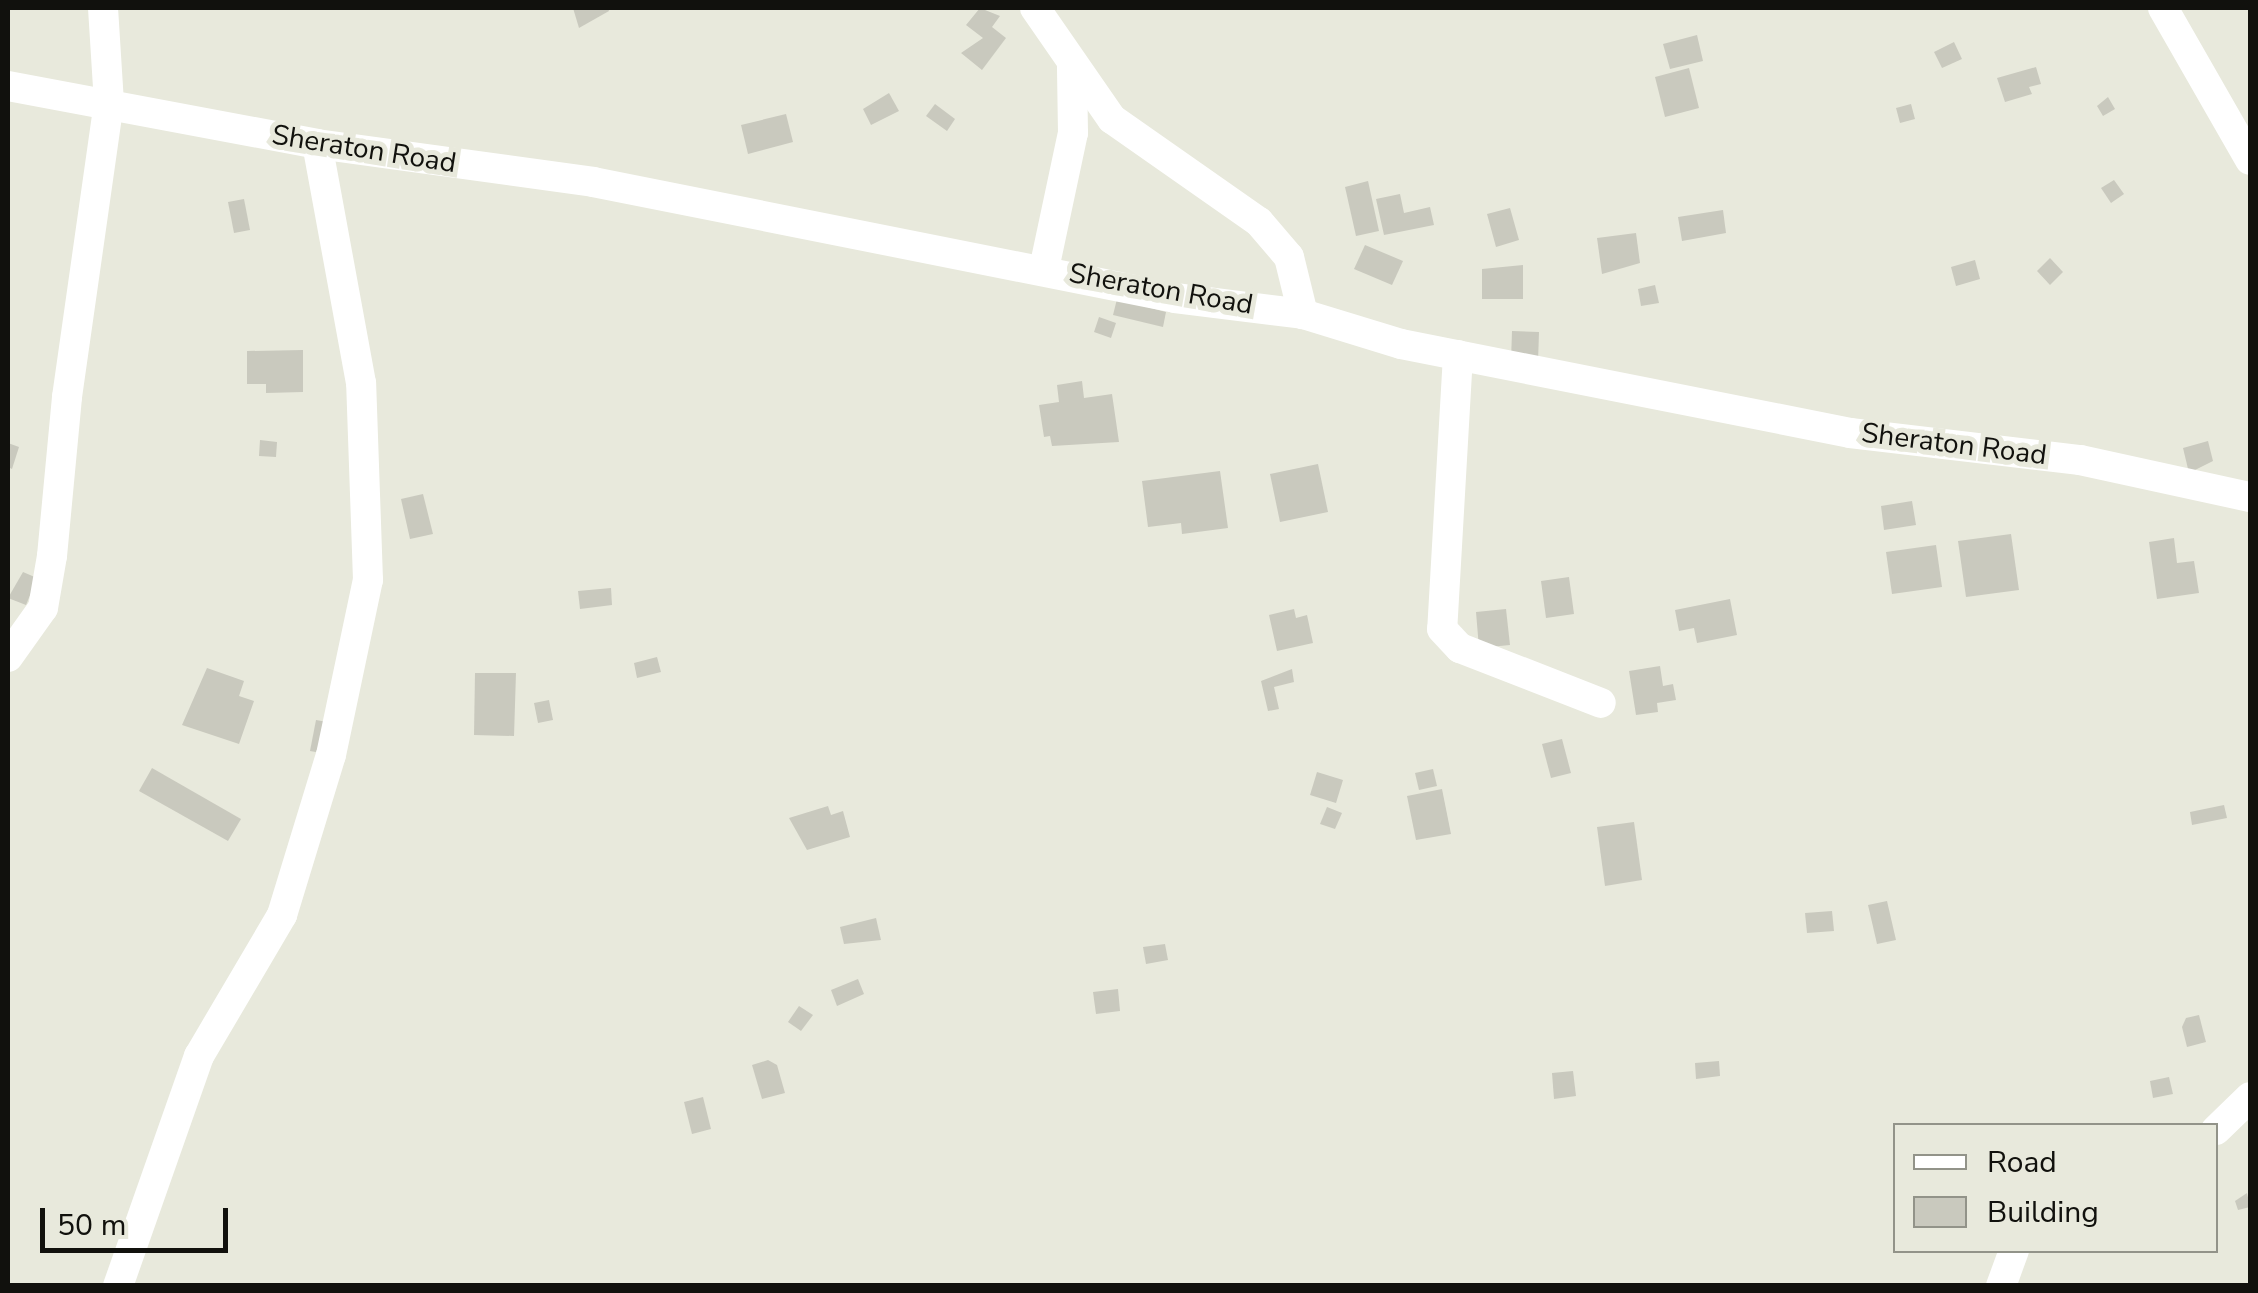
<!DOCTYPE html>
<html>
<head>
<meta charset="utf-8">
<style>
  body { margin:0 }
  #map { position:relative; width:2258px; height:1293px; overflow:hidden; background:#e8e9dc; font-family:"Nunito Sans",sans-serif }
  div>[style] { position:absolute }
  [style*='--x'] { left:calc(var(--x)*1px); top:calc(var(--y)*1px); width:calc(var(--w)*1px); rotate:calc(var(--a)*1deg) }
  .building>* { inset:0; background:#c9c9be }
  .street>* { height:30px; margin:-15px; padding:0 15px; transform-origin:15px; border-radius:15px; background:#fff }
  span { translate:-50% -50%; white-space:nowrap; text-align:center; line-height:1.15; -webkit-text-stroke:10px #e8e9dc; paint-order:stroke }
  .street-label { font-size:28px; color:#11110d }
  .frame { position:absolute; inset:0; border:10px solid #11110d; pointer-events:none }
  .legend { position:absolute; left:1893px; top:1123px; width:325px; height:130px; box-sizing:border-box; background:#e8e9dc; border:2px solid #929389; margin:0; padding:12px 18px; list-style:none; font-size:30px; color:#11110d }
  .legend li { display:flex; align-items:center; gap:20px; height:50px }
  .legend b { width:50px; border:2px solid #929389 }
  .scale { position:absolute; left:40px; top:1208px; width:188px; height:45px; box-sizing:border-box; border:5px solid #11110d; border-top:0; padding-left:12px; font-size:30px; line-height:35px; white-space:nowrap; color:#11110d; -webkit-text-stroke:8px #e8e9dc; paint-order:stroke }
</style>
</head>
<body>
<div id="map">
  <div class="building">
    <div style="clip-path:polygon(573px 8px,608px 8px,609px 11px,579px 28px)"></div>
    <div style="clip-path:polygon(980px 8px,1000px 16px,992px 27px,1006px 38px,982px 70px,961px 53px,983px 38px,966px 25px)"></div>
    <div style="clip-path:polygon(1697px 35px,1703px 61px,1670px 69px,1663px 44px)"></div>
    <div style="clip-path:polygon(1954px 42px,1962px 59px,1942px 68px,1934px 52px)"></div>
    <div style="clip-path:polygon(2036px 67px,2041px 84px,2029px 87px,2032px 94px,2005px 102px,1997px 78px)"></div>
    <div style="clip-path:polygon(1689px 68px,1699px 108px,1665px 117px,1655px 77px)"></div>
    <div style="clip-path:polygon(889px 93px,899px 111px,871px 125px,863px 109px)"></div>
    <div style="clip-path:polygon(2108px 97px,2115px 109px,2103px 116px,2097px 106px)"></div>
    <div style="clip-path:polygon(935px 104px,955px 119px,947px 131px,926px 116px)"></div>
    <div style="clip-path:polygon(1911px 104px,1915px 119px,1900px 123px,1896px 108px)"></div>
    <div style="clip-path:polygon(786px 114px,793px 142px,748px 154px,741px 125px)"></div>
    <div style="clip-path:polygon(2114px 180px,2124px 194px,2111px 203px,2101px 188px)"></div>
    <div style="clip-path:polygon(1368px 181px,1379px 231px,1356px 236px,1345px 187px)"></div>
    <div style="clip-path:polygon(1400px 194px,1404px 213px,1430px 207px,1434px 225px,1384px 235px,1376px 199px)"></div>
    <div style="clip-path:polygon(244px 199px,250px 230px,234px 233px,228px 202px)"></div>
    <div style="clip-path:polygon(1510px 208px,1519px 240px,1496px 247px,1487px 214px)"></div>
    <div style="clip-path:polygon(1723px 210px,1726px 233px,1682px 241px,1678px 217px)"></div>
    <div style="clip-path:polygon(1636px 233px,1640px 263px,1602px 274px,1597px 238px)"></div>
    <div style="clip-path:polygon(1365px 245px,1403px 261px,1392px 285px,1354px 269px)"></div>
    <div style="clip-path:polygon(2050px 258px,2063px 272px,2050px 285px,2037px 271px)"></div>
    <div style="clip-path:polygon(1975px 260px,1980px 279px,1956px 286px,1951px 267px)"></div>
    <div style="clip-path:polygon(1523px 265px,1523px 299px,1482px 299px,1482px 269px)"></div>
    <div style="clip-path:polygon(1655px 285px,1659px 303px,1641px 306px,1638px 289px)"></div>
    <div style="clip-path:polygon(1117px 299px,1166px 312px,1163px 327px,1113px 315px)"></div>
    <div style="clip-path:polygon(1099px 317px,1116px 323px,1111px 338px,1094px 332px)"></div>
    <div style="clip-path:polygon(1512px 331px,1539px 332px,1538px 362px,1511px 361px)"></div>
    <div style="clip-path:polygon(303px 350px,303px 392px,266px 393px,266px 384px,247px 384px,247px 351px)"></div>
    <div style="clip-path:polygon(1082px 381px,1084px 398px,1112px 394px,1119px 442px,1052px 446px,1050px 436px,1044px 437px,1039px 405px,1059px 402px,1057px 385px)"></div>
    <div style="clip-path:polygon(260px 440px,277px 442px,276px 457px,259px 456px)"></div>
    <div style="clip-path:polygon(2208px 441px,2213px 461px,2189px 473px,2183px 448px)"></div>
    <div style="clip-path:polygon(8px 443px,19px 447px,12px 469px,8px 467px)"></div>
    <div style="clip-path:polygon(1318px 464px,1328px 512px,1280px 522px,1270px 474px)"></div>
    <div style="clip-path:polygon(1220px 471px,1228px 528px,1182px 534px,1181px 523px,1148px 527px,1142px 481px)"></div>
    <div style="clip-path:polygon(423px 494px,433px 534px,410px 539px,401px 499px)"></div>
    <div style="clip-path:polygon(1912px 501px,1916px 525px,1884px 530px,1881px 506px)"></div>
    <div style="clip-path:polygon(2011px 534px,2019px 590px,1966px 597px,1958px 541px)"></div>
    <div style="clip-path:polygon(2174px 538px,2177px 563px,2194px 561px,2199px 593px,2157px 599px,2149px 542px)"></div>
    <div style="clip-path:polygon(1936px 545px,1942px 587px,1892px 594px,1886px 552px)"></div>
    <div style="clip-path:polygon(23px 572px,37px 578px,26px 605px,8px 598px)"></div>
    <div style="clip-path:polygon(1569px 577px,1574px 614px,1546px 618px,1541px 581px)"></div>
    <div style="clip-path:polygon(611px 588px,612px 605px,580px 609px,578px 591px)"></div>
    <div style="clip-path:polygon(1730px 599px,1737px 635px,1697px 643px,1694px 628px,1679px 631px,1675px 610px)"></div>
    <div style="clip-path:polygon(1294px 609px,1296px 618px,1307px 615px,1313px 643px,1277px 651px,1269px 615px)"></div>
    <div style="clip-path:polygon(1506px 609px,1510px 645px,1479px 648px,1476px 612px)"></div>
    <div style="clip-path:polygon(657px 657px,661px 672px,637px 678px,634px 663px)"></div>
    <div style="clip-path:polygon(1660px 666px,1663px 686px,1673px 684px,1676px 700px,1657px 703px,1658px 712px,1636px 715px,1629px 671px)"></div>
    <div style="clip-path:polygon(207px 668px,244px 681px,239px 696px,254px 701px,239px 744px,182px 725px)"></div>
    <div style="clip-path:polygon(1292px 669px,1294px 682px,1274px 687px,1279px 709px,1268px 711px,1261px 681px)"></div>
    <div style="clip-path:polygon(475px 673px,516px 673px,514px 736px,474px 735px)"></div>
    <div style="clip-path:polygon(549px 700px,553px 720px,538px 723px,534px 703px)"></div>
    <div style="clip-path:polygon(316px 720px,333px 723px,327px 754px,310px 751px)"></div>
    <div style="clip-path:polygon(1562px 739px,1571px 773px,1551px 778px,1542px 744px)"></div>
    <div style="clip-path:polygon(152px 768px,241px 819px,228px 841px,139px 791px)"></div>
    <div style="clip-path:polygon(1433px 769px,1437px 786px,1419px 790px,1415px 773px)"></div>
    <div style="clip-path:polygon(1317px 772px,1343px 780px,1336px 803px,1310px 795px)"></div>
    <div style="clip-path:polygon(1442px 789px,1451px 834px,1416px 840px,1407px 796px)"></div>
    <div style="clip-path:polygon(2224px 805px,2227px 818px,2192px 825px,2190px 812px)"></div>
    <div style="clip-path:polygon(828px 806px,831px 815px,843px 811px,850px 837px,807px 850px,789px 818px)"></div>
    <div style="clip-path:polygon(1327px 807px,1342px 813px,1335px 829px,1320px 824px)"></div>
    <div style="clip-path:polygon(1634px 822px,1642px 880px,1605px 886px,1597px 827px)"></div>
    <div style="clip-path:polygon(1887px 901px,1896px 940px,1877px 944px,1868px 905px)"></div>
    <div style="clip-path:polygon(1832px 911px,1834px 931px,1807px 933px,1805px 913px)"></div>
    <div style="clip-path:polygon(876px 918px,881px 940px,844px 944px,840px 927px)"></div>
    <div style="clip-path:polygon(1165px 944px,1168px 960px,1146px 964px,1143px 947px)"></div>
    <div style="clip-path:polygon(858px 979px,864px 994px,837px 1006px,831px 990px)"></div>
    <div style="clip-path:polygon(1118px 989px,1120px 1011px,1096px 1014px,1093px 992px)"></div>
    <div style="clip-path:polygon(799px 1006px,813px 1015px,801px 1031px,788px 1022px)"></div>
    <div style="clip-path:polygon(2199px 1015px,2206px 1042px,2187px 1047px,2182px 1027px,2186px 1018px)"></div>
    <div style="clip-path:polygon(768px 1060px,777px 1065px,785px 1093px,762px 1099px,752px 1065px)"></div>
    <div style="clip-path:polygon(1719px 1061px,1720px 1076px,1696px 1079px,1695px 1063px)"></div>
    <div style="clip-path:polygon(1573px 1071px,1576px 1096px,1554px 1099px,1552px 1073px)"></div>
    <div style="clip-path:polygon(2169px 1077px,2173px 1094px,2153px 1098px,2150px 1081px)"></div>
    <div style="clip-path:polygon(703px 1097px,711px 1129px,692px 1134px,684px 1102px)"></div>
    <div style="clip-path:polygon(2247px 1193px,2250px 1207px,2238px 1210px,2235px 1201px)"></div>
  </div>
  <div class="street">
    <div style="--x:1035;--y:8;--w:135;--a:55.3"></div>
    <div style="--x:1112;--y:119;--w:179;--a:35"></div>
    <div style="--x:1259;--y:222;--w:46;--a:49.4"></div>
    <div style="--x:1289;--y:257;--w:59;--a:76.2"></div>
    <div style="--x:2163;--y:8;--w:175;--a:60.2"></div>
    <div style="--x:8;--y:86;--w:314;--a:10.6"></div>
    <div style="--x:317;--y:144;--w:279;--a:7.8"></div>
    <div style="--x:593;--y:182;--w:593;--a:11.27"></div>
    <div style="--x:1175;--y:298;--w:129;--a:7.1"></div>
    <div style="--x:1303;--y:314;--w:102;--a:17"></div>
    <div style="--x:1401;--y:344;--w:458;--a:11.2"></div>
    <div style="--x:1850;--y:433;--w:232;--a:6.7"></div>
    <div style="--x:2080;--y:460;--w:174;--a:12.3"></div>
    <div style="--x:1044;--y:269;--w:139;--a:-78"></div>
    <div style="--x:1073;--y:133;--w:67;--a:-90.9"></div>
    <div style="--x:1458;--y:355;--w:274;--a:93.3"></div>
    <div style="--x:1442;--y:629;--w:26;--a:47"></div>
    <div style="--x:1460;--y:648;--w:151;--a:21.3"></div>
    <div style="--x:8;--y:657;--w:60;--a:-54.5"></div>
    <div style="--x:43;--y:608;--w:53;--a:-80.2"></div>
    <div style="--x:52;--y:556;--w:160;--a:-84.6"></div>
    <div style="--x:67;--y:397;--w:297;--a:-81.9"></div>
    <div style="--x:109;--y:103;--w:95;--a:-93.6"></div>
    <div style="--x:2216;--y:1130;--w:47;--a:-44.1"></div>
    <div style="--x:118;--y:1286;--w:244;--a:-70.6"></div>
    <div style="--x:199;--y:1056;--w:164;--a:-59.5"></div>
    <div style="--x:282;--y:915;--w:167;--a:-73"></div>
    <div style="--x:331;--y:755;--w:179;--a:-78.1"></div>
    <div style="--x:368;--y:580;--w:197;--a:-92"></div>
    <div style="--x:361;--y:383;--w:243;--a:-100.4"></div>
    <div style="--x:2001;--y:1286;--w:38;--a:-70"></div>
  </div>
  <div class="street-label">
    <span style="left:364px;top:149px;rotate:9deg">Sheraton Road</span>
    <span style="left:1161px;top:289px;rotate:10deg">Sheraton Road</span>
    <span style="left:1954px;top:444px;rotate:7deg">Sheraton Road</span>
  </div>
  <div class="frame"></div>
  <ul class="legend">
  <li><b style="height:12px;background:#fff"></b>Road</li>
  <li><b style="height:28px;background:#c9c9be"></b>Building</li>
  </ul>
  <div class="scale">50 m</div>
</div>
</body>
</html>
